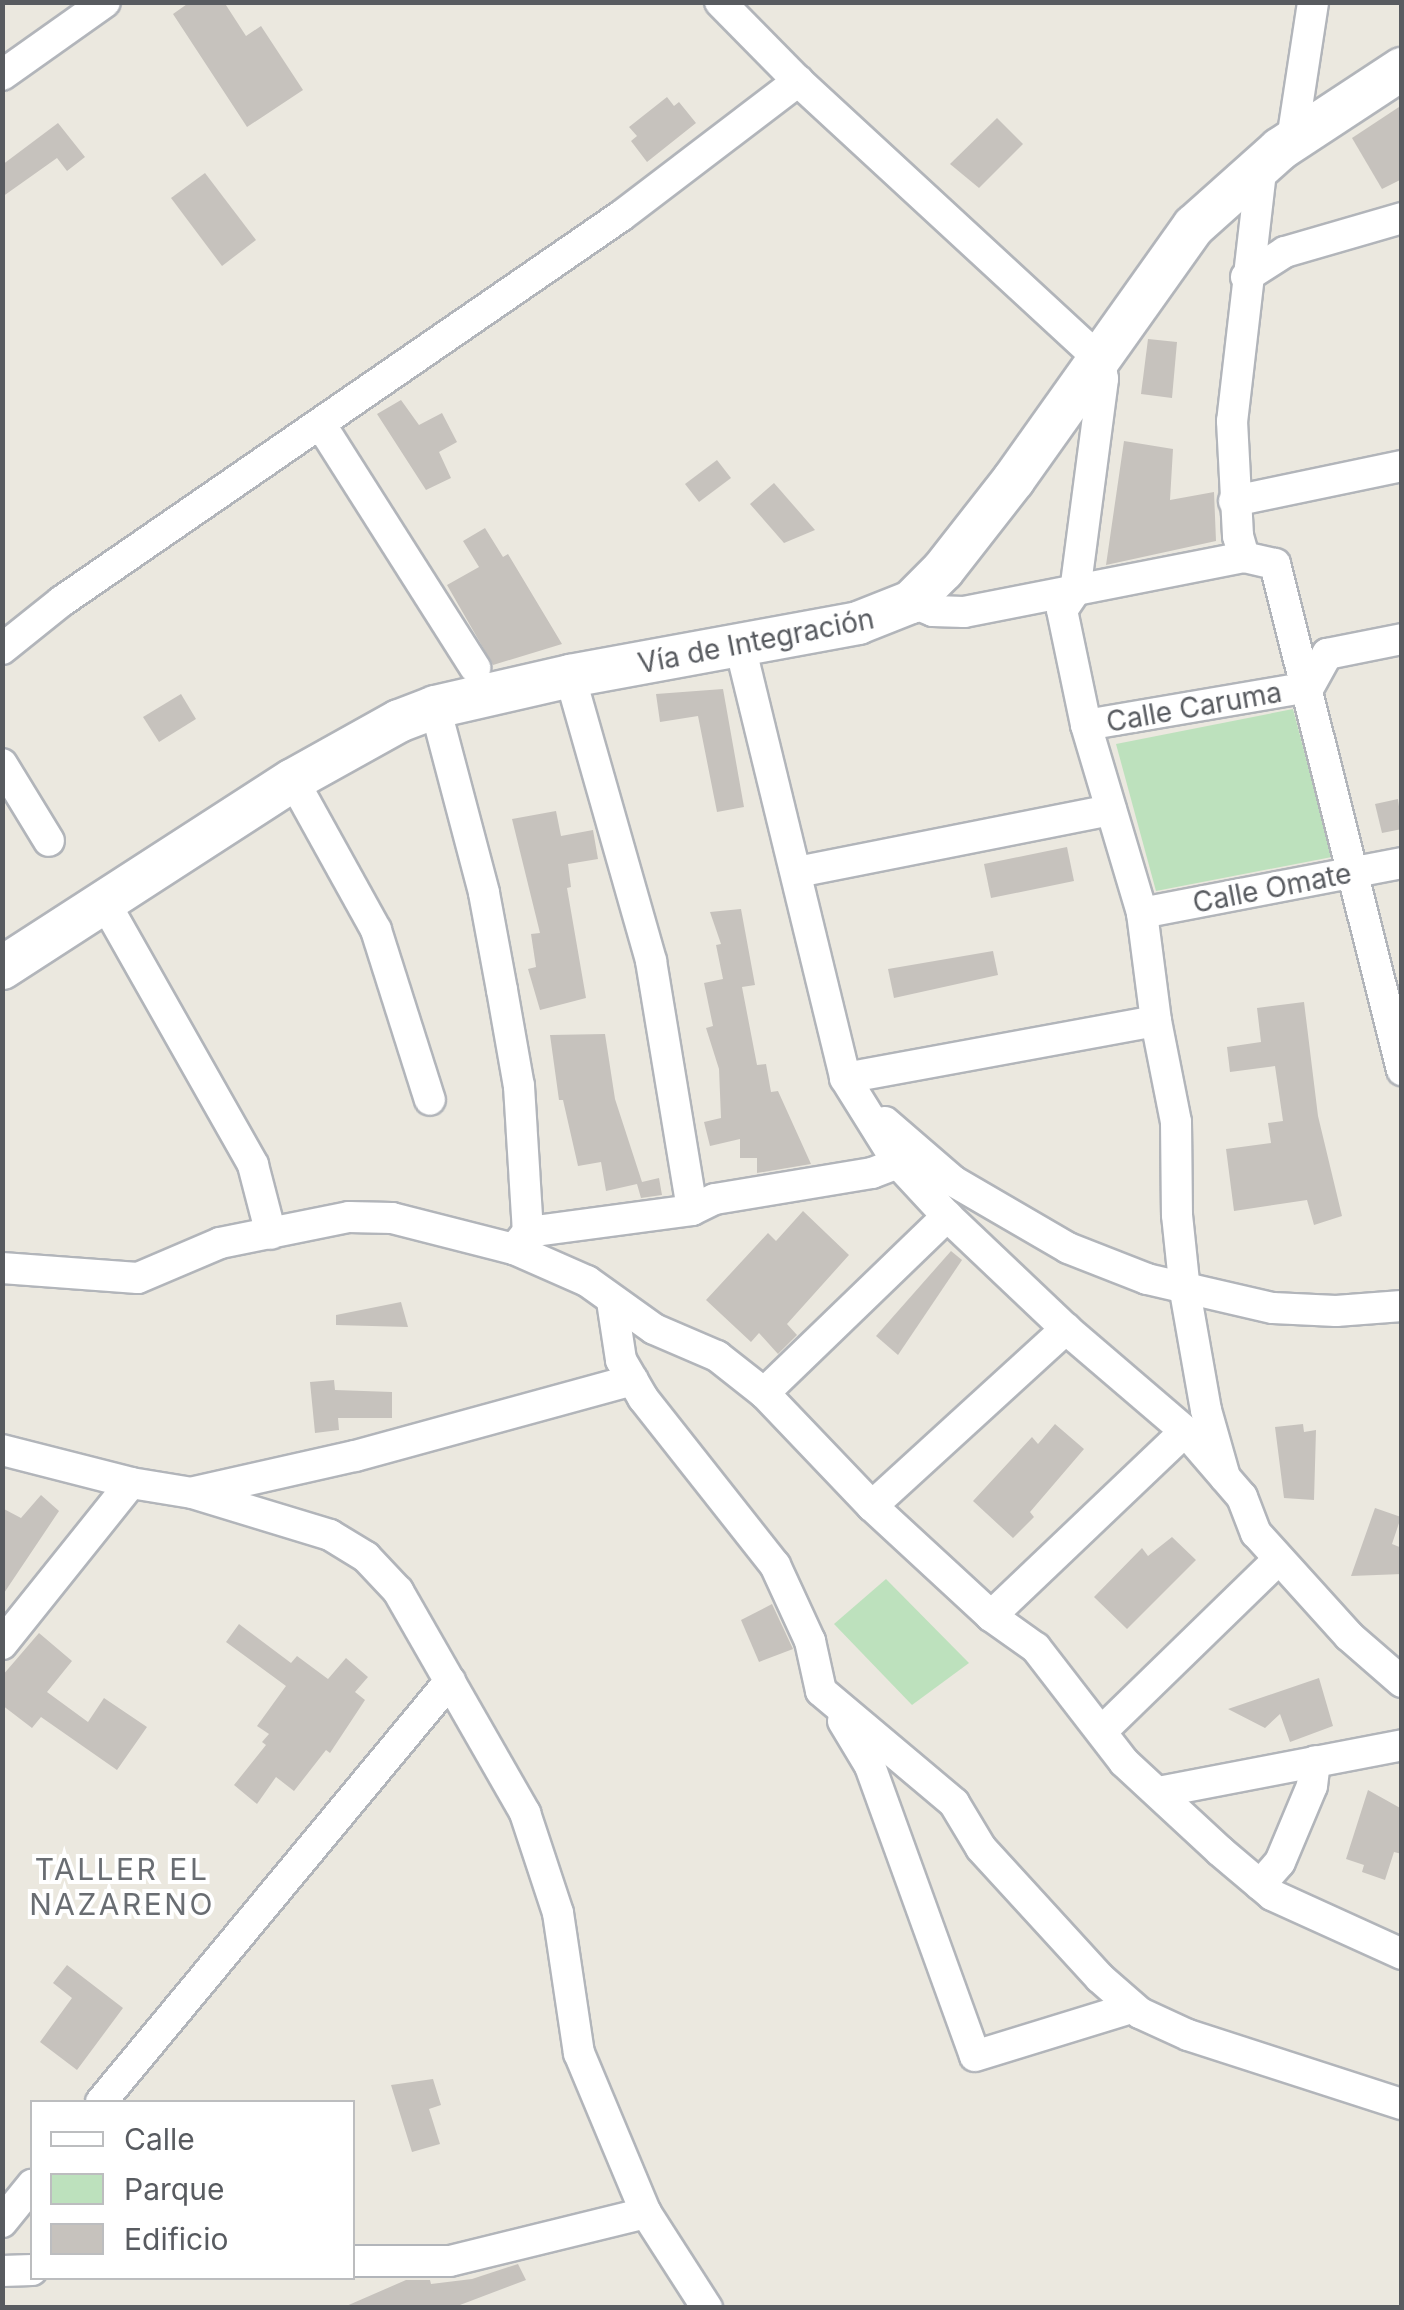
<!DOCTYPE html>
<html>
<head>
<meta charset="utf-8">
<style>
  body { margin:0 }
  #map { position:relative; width:1404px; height:2310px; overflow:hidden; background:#ebe8df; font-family:Inter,sans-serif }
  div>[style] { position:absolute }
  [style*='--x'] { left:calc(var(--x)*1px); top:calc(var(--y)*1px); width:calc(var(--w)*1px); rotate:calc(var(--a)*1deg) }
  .green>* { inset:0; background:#bde1bd }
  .building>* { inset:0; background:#c6c2bd }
  .roads { filter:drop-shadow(2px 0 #b2b5ba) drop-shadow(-2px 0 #b2b5ba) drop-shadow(0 2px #b2b5ba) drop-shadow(0 -2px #b2b5ba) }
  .street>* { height:30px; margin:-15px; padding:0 15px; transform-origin:15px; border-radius:15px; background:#fff }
  .secondary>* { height:42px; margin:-21px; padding:0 21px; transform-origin:21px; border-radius:21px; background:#fff }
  span { translate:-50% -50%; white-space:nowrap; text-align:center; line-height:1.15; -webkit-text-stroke:8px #fff; paint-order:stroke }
  .street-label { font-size:28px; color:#585b60 }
  .neighbourhood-label { font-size:30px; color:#696d72; letter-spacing:2.5px }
  .frame { position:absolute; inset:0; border:5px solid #585b60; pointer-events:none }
  .legend { position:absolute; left:30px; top:2100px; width:325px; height:180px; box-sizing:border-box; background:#fff; border:2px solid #bcbdbf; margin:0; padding:12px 18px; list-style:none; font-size:30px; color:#585b60 }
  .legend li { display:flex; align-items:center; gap:20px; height:50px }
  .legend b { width:50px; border:2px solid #bcbdbf }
</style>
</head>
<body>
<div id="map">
  <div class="green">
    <div style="clip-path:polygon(1293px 709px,1332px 857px,1156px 891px,1116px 744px)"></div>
    <div style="clip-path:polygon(886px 1579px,969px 1663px,912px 1705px,834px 1624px)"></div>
  </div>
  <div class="building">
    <div style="clip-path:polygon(190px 2px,224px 2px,246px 36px,261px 26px,303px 90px,247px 127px,173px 14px)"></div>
    <div style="clip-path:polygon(667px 97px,674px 106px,679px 102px,696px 123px,647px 162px,631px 141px,637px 136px,629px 127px)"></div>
    <div style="clip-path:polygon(1402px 105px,1402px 179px,1382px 189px,1352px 138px)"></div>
    <div style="clip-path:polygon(997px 118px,1023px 144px,979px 188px,950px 164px)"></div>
    <div style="clip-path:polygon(58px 123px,85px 157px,67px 171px,57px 158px,2px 197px,2px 165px)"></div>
    <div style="clip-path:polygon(205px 173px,256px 240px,222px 266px,171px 198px)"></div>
    <div style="clip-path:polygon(1148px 339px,1177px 342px,1172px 398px,1141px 394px)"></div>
    <div style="clip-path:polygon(401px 400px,419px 425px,442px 413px,457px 442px,439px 452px,451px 478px,426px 490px,377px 414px)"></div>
    <div style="clip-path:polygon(1124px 441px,1173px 449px,1170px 500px,1214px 492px,1216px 541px,1106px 565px)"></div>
    <div style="clip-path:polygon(717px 460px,731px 478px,699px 502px,685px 484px)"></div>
    <div style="clip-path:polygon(774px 483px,815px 530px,784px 543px,750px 504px)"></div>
    <div style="clip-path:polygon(485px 528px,503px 557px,508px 554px,562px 644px,493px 665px,447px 585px,479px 567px,463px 541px)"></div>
    <div style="clip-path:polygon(723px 689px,744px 807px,717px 812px,698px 716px,660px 722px,656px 694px)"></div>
    <div style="clip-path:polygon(181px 694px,196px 719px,159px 742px,143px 717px)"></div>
    <div style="clip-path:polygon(1398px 799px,1402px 829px,1382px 833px,1375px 804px)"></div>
    <div style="clip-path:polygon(556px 811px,561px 836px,593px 830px,598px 859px,568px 864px,571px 887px,567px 888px,586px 998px,540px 1010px,528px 969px,536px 967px,531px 934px,540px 933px,512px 819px)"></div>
    <div style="clip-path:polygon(1067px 847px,1074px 881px,991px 898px,984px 864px)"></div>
    <div style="clip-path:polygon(741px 909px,755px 985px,742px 987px,757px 1065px,766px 1064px,771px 1092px,778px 1091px,811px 1164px,757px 1173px,757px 1158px,740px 1158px,740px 1139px,710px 1146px,704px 1122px,721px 1118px,719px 1069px,706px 1028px,713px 1026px,704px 983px,723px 979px,716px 945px,721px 944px,710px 912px)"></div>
    <div style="clip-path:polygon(993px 951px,998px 975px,894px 998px,888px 969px)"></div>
    <div style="clip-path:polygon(1304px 1002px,1318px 1116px,1342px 1216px,1314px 1225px,1307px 1200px,1234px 1211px,1226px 1149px,1271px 1143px,1268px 1123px,1283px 1121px,1275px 1066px,1230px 1072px,1227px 1047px,1261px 1042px,1257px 1008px)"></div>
    <div style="clip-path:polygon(605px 1034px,615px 1099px,642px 1182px,659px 1178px,662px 1195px,641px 1198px,637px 1184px,606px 1191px,601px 1162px,578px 1166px,563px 1100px,559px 1100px,550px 1035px)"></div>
    <div style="clip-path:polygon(803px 1211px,849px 1255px,787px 1324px,797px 1335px,778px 1354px,759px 1333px,751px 1342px,706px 1300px,768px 1233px,776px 1241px)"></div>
    <div style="clip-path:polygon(951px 1251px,962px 1260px,898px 1355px,876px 1336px)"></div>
    <div style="clip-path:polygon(401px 1302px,408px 1327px,336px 1325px,336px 1315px)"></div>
    <div style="clip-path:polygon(334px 1380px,335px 1390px,392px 1392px,392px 1418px,338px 1418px,339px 1430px,315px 1433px,310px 1382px)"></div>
    <div style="clip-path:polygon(1055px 1424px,1084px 1449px,1030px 1512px,1034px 1517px,1013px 1538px,973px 1501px,1032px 1437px,1038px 1444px)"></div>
    <div style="clip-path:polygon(1303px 1424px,1304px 1432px,1316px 1430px,1314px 1500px,1284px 1498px,1275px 1427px)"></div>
    <div style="clip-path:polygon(41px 1495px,59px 1511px,2px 1596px,2px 1508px,21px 1518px)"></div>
    <div style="clip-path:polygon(1375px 1508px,1401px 1517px,1392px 1544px,1402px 1548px,1402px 1574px,1351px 1576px)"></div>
    <div style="clip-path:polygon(1172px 1537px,1196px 1560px,1127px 1629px,1094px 1597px,1142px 1548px,1148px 1556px)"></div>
    <div style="clip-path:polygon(772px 1604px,793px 1649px,759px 1662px,741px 1620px)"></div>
    <div style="clip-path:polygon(239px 1624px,291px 1663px,297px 1656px,328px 1679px,346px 1658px,368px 1677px,355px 1692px,365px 1700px,330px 1753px,326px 1750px,294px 1791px,276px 1777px,257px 1804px,234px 1785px,266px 1745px,262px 1742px,269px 1734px,257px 1726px,286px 1686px,226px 1642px)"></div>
    <div style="clip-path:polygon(39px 1633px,72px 1661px,47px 1692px,88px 1722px,104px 1698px,147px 1727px,117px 1770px,41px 1717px,32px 1728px,2px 1705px,2px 1676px)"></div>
    <div style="clip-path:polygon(1319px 1678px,1333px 1726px,1290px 1742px,1280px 1714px,1265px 1728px,1228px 1709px)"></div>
    <div style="clip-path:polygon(1368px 1790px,1402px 1809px,1402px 1854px,1394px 1852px,1385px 1880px,1362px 1872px,1364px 1865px,1346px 1859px)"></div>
    <div style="clip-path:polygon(67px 1965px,123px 2008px,77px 2070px,40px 2042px,72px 1998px,53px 1983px)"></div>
    <div style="clip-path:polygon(433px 2079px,441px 2105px,429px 2109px,440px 2144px,412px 2152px,391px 2085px)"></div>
    <div style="clip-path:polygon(518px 2264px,526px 2280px,452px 2308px,344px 2307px,406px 2280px,430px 2280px,431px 2284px,472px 2279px)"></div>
  </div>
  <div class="roads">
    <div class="street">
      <div style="--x:720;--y:2;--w:111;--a:45.4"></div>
      <div style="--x:798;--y:81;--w:411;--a:42.7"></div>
      <div style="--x:1100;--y:360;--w:19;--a:81"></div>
      <div style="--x:1103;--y:379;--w:214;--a:97.5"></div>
      <div style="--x:1075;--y:591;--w:23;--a:124"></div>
      <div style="--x:1062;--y:610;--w:117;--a:78.2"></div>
      <div style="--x:1086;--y:725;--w:196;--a:73.4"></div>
      <div style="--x:1142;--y:913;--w:109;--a:82.6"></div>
      <div style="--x:1156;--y:1021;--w:103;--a:78.8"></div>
      <div style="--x:1176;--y:1122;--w:93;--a:89.4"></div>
      <div style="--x:1177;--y:1215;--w:76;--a:84"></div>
      <div style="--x:1185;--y:1291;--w:121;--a:80"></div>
      <div style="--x:1206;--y:1410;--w:70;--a:74.2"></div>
      <div style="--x:2;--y:75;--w:126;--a:-35.3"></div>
      <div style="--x:1292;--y:140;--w:140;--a:-81.3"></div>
      <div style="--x:1262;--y:163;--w:260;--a:96.6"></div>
      <div style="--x:1232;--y:421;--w:115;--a:87"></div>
      <div style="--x:1238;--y:536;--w:22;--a:74"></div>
      <div style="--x:1244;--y:557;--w:32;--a:13"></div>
      <div style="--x:1275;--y:564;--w:522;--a:75.91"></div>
      <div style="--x:1246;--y:277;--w:46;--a:-32.7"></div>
      <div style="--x:1285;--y:252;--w:122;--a:-16.2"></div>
      <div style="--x:321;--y:425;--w:288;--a:57.6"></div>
      <div style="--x:1234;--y:501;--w:172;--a:-11.8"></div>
      <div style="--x:911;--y:602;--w:24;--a:22"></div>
      <div style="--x:933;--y:611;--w:31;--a:2"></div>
      <div style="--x:964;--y:612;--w:285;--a:-11.1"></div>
      <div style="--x:740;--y:646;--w:445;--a:76.3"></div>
      <div style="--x:845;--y:1078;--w:100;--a:58.1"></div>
      <div style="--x:898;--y:1163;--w:72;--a:47.2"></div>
      <div style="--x:947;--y:1216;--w:164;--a:43.5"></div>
      <div style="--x:1066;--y:1329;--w:157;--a:40.6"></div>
      <div style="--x:1185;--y:1431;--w:87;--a:49.2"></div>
      <div style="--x:1242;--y:1497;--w:39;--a:69"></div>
      <div style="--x:1256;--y:1533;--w:139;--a:47.9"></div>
      <div style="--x:1349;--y:1636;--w:70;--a:41"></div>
      <div style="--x:2;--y:649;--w:77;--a:-38.7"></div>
      <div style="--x:62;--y:601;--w:679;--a:-34.56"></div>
      <div style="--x:621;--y:216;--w:223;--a:-37.3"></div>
      <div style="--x:570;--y:676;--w:296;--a:74.1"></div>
      <div style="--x:651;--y:961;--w:252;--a:80.6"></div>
      <div style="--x:435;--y:707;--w:192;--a:75.2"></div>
      <div style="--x:484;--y:893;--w:99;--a:79.5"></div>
      <div style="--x:502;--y:990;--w:97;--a:80"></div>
      <div style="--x:519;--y:1086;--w:146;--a:86.5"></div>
      <div style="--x:1086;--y:725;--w:226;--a:-9.7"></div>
      <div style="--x:1309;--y:687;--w:38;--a:-61"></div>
      <div style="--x:1327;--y:654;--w:76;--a:-11.3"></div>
      <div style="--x:2;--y:764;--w:90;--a:58.6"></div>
      <div style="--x:293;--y:780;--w:171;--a:61"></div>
      <div style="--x:376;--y:930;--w:178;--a:72.4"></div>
      <div style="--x:797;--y:872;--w:320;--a:-11.2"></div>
      <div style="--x:105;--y:903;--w:301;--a:60.5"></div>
      <div style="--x:253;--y:1165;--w:71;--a:75.4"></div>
      <div style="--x:1142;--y:913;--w:265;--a:-10.9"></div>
      <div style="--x:845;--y:1078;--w:316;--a:-10.4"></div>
      <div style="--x:885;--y:1122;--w:90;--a:40.9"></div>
      <div style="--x:953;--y:1181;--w:133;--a:30.2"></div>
      <div style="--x:1068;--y:1248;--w:85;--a:21.4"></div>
      <div style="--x:1147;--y:1279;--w:129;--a:13"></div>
      <div style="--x:1273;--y:1308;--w:63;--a:2.7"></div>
      <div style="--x:1336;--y:1311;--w:66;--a:-4.3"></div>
      <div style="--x:514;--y:1249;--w:80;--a:23.7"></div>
      <div style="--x:587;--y:1281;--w:82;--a:35.6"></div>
      <div style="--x:654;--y:1329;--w:69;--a:23.2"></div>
      <div style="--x:717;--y:1356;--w:60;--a:38.2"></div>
      <div style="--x:764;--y:1393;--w:156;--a:46.3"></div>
      <div style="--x:872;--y:1506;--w:162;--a:42.7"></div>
      <div style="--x:991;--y:1616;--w:55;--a:35.4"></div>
      <div style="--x:1036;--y:1648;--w:144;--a:52.3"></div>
      <div style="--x:1124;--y:1762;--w:131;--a:42.8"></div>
      <div style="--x:1220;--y:1851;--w:68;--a:40.2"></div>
      <div style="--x:1272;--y:1895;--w:143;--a:24.4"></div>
      <div style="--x:2;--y:1268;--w:136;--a:4.2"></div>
      <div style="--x:138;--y:1278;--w:89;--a:-23.1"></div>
      <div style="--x:220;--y:1243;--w:132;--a:-11.4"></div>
      <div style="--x:349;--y:1217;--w:43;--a:1.3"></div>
      <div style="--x:392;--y:1218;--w:126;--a:14.3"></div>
      <div style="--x:514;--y:1249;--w:22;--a:-51"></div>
      <div style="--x:528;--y:1232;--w:165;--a:-7.6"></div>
      <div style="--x:692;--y:1210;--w:25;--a:-26"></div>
      <div style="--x:715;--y:1199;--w:159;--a:-9.4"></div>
      <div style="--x:872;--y:1173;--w:28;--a:-21"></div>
      <div style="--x:612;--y:1301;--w:60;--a:81.3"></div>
      <div style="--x:621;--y:1360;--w:44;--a:59.9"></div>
      <div style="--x:643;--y:1398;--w:213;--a:51.7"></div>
      <div style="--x:775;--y:1565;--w:84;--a:65.3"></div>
      <div style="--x:810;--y:1641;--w:51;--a:77.6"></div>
      <div style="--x:821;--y:1691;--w:174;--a:40.1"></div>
      <div style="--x:954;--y:1803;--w:52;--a:59"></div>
      <div style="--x:981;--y:1848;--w:176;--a:47.5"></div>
      <div style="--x:1100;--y:1978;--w:53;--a:41.2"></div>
      <div style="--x:1140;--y:2013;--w:53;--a:24.6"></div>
      <div style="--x:1188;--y:2035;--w:225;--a:17.9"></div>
      <div style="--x:764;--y:1393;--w:255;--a:-44"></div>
      <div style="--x:2;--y:1450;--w:133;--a:14.3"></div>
      <div style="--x:131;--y:1483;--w:62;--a:9.3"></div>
      <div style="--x:192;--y:1493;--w:144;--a:16.9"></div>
      <div style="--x:330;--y:1535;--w:42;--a:31.4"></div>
      <div style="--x:366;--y:1557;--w:47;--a:46.7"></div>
      <div style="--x:398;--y:1591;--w:256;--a:60.2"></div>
      <div style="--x:525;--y:1813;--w:105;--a:71.7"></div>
      <div style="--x:558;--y:1913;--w:142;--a:81.5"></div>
      <div style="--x:579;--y:2053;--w:173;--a:67.3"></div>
      <div style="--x:646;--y:2213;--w:113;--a:57.3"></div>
      <div style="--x:195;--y:1492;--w:164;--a:-12.7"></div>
      <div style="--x:355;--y:1456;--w:288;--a:-15.3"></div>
      <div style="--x:872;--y:1506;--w:263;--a:-42.4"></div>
      <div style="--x:991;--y:1616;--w:268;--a:-43.6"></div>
      <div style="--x:2;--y:1644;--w:206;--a:-51.3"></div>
      <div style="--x:843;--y:1721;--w:52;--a:59"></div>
      <div style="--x:870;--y:1766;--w:308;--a:70.1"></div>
      <div style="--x:975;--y:2056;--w:163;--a:-17.1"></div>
      <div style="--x:1103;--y:1730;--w:245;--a:-44.2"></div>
      <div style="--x:1159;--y:1792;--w:248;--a:-10.9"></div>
      <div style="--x:1260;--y:1885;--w:30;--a:-49"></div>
      <div style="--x:1280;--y:1862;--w:82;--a:-67.2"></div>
      <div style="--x:1312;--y:1786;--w:25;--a:-83"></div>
      <div style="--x:101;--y:2102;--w:547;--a:-50.34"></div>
      <div style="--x:2;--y:2222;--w:48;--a:-51"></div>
      <div style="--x:352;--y:2261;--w:98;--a:0"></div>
      <div style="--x:450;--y:2261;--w:202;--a:-13.8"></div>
      <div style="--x:2;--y:2271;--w:30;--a:-2"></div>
    </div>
    <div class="secondary">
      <div style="--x:2;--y:968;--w:346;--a:-32.9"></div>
      <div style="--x:293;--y:780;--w:121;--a:-29.1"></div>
      <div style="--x:399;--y:721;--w:39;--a:-21"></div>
      <div style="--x:435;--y:707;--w:139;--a:-12.9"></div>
      <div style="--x:570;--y:676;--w:293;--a:-10.4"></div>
      <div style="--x:858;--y:623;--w:57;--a:-21.6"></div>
      <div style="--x:911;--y:602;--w:45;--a:-45"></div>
      <div style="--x:943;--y:570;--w:115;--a:-52"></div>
      <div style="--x:1014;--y:479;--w:310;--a:-54.6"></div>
      <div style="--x:1194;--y:226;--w:115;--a:-41.8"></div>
      <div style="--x:1280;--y:149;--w:146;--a:-33.3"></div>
    </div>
  </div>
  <div class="street-label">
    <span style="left:756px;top:641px;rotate:-11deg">Vía de Integración</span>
    <span style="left:1194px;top:707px;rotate:-10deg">Calle Caruma</span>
    <span style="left:1272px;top:888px;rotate:-11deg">Calle Omate</span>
  </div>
  <div class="neighbourhood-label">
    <span style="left:122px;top:1886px">TALLER EL<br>NAZARENO</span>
  </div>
  <div class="frame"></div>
  <ul class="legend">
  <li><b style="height:12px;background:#fff"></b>Calle</li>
  <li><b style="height:28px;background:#bde1bd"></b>Parque</li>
  <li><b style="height:28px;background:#c6c2bd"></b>Edificio</li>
  </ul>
</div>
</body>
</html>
